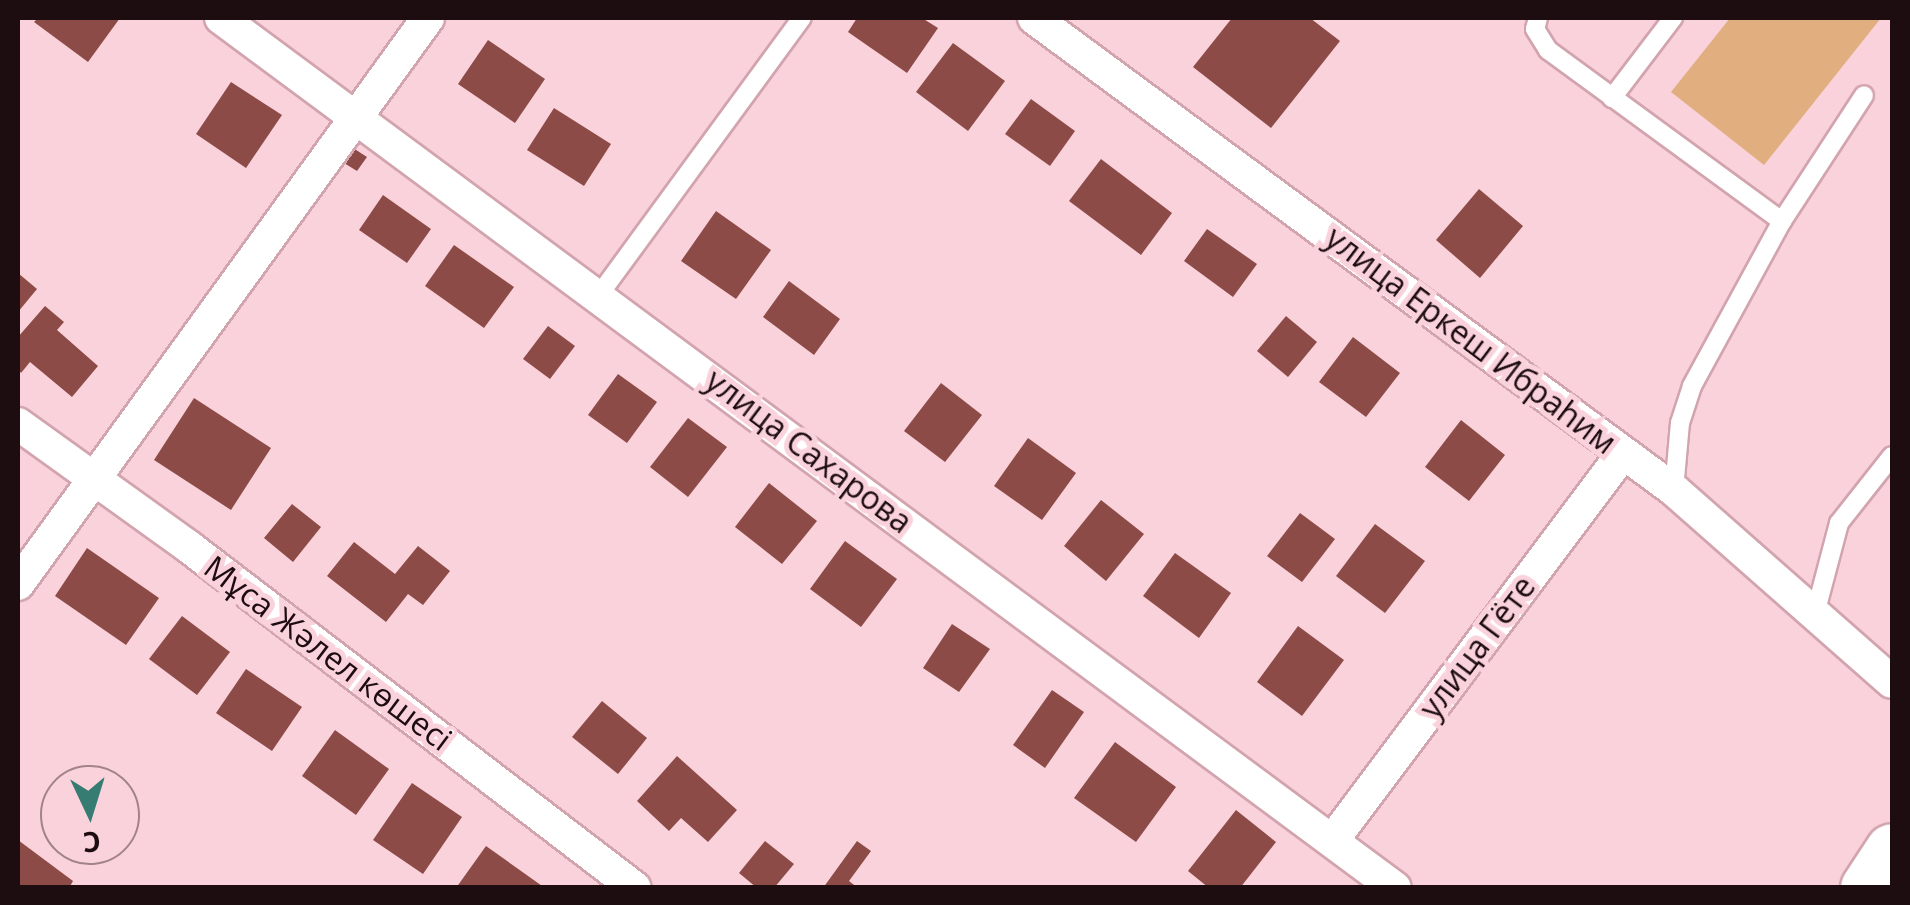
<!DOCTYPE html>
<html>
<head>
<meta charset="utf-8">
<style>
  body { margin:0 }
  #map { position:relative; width:1910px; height:905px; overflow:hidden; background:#fad2db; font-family:"Open Sans",sans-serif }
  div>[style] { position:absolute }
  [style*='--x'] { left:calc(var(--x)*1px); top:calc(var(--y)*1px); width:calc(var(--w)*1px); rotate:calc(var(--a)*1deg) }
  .green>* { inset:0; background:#e1ae80 }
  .building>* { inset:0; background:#8d4b48 }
  .roads { filter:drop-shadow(2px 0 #d2a4ae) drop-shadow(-2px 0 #d2a4ae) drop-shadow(0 2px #d2a4ae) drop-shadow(0 -2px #d2a4ae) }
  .service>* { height:18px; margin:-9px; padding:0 9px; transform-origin:9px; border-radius:9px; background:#fff }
  .minor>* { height:32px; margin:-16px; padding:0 16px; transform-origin:16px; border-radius:16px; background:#fff }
  .primary>* { height:52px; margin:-26px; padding:0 26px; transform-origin:26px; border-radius:26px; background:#fff }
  span { translate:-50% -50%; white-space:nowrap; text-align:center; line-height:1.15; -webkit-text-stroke:10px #fad2db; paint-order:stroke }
  .street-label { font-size:32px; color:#1d0d11 }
  .frame { position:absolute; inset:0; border:20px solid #1d0d11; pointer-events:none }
  .north { position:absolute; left:40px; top:765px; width:100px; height:100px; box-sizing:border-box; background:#fad2db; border:2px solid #a2838a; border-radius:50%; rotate:176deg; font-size:28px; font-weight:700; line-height:40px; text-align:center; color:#1d0d11 }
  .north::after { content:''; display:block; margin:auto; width:35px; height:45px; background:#367c72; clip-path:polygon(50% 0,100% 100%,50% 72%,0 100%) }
</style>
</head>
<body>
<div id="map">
  <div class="green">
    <div style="clip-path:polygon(1730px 18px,1881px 18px,1764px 165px,1671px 92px)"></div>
  </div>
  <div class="building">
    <div style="clip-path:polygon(38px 18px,120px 18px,88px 62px,34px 22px)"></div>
    <div style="clip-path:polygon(857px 18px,922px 18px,938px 28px,907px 73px,848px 32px)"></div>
    <div style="clip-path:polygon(1232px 18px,1310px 18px,1340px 41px,1271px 128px,1193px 67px)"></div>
    <div style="clip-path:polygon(488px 40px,545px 79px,515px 123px,458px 84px)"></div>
    <div style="clip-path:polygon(953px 43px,1005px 81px,968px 131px,916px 92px)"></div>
    <div style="clip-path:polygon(231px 82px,282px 115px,246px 168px,196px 134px)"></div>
    <div style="clip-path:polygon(1031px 99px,1075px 131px,1050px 166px,1005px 134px)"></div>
    <div style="clip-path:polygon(554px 108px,611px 144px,584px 186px,527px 150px)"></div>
    <div style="clip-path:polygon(353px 148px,367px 157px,357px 171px,344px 163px)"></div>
    <div style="clip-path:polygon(1101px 159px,1172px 213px,1141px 255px,1069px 201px)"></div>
    <div style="clip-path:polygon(1479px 189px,1523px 226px,1480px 278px,1436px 240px)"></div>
    <div style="clip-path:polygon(383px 195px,431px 229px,407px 263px,359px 230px)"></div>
    <div style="clip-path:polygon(716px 211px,771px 250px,736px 299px,681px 261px)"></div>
    <div style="clip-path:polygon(1207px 229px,1257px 264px,1233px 297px,1184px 261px)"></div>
    <div style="clip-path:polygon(454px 245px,514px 287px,484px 328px,425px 286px)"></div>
    <div style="clip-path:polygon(18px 273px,37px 289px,18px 312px)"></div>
    <div style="clip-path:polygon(789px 281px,840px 319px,814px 355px,763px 317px)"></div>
    <div style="clip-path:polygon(45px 306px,64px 322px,57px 330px,98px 366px,72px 397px,30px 362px,21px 373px,18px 369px,18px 337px)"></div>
    <div style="clip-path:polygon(1286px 316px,1317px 342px,1288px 377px,1257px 351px)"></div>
    <div style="clip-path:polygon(548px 326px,575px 346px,550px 379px,523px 359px)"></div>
    <div style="clip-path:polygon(1353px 337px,1400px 373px,1366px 417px,1319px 382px)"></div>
    <div style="clip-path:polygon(618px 374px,657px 402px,627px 443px,588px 415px)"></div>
    <div style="clip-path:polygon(941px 383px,982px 415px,945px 462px,904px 431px)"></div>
    <div style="clip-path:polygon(194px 398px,271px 448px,231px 510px,154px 460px)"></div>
    <div style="clip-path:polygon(688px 418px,727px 447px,688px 497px,650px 467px)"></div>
    <div style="clip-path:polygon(1461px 420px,1505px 455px,1469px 501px,1425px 467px)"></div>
    <div style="clip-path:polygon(1028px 438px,1076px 473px,1042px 520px,994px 486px)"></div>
    <div style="clip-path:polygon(769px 483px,817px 521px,782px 564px,735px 527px)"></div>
    <div style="clip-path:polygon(1101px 500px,1144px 534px,1106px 581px,1064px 546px)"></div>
    <div style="clip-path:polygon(292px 504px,321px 527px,293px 562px,264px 538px)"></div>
    <div style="clip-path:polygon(1300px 513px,1335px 539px,1302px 582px,1267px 556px)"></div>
    <div style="clip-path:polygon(1375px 524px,1425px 561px,1385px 613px,1336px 576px)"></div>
    <div style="clip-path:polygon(845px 541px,897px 579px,861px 627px,810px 589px)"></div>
    <div style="clip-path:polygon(354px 542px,395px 574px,418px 546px,450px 571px,423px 605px,408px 594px,386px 622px,327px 576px)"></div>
    <div style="clip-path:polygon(87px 548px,159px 598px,126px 645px,55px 596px)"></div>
    <div style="clip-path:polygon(1175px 553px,1231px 593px,1199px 638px,1143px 596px)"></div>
    <div style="clip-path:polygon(182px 616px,230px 652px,197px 695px,149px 659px)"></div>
    <div style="clip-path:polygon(952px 624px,990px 649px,959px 692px,923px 668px)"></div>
    <div style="clip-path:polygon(1298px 626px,1344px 660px,1302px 716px,1257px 682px)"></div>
    <div style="clip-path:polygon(246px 669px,302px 707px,272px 751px,216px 713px)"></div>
    <div style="clip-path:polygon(1052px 690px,1084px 712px,1045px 768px,1013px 745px)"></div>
    <div style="clip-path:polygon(602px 701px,647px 738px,618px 774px,572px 737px)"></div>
    <div style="clip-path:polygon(335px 730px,389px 769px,356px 815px,302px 776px)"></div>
    <div style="clip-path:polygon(1115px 742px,1176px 787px,1136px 842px,1074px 798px)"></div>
    <div style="clip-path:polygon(677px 756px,737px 810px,708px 842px,681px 818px,669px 831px,637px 801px)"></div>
    <div style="clip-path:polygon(412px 783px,462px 817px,423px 874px,373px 840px)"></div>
    <div style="clip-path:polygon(1236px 810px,1276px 842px,1240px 888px,1209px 888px,1188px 871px)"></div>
    <div style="clip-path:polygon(18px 840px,73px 881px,69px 888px,18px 888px)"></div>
    <div style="clip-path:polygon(765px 841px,794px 864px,774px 888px,757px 888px,739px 873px)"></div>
    <div style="clip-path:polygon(857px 841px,871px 851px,849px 881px,858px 888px,823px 888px)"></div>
    <div style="clip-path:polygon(486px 846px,545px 888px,456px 888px)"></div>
  </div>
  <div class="roads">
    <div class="service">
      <div style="--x:1538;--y:18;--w:11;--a:105"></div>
      <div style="--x:1535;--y:29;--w:25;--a:58"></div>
      <div style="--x:1548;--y:50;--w:290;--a:36.2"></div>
      <div style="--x:1612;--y:98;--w:101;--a:-52.7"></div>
      <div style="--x:599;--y:295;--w:343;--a:-53.8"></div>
      <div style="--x:1674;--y:490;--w:67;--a:-84.9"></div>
      <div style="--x:1680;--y:423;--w:39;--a:-72"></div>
      <div style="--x:1692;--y:386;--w:188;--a:-61.4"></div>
      <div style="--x:1782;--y:221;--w:150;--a:-56.9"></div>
      <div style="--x:1815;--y:614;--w:94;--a:-75.2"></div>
      <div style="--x:1839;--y:523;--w:85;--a:-51.7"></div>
    </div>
    <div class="minor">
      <div style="--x:221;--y:18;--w:1461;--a:36.54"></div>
      <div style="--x:1034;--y:18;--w:795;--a:36.41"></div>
      <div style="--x:1674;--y:490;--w:290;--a:41.4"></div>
      <div style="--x:18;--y:424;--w:211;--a:35.7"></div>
      <div style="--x:189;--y:547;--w:561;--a:37.4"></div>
      <div style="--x:18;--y:584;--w:699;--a:-54.08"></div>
      <div style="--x:1332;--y:841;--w:484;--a:-53.1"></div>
    </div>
    <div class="primary">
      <div style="--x:1867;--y:888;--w:45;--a:-56.7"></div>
    </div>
  </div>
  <div class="street-label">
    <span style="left:1471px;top:340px;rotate:37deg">улица Еркеш Ибраһим</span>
    <span style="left:809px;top:451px;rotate:37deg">улица Сахарова</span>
    <span style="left:1477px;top:647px;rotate:-53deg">улица Гёте</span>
    <span style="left:328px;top:653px;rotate:37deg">Мұса Жәлел көшесі</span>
  </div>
  <div class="frame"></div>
  <div class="north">С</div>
</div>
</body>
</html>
